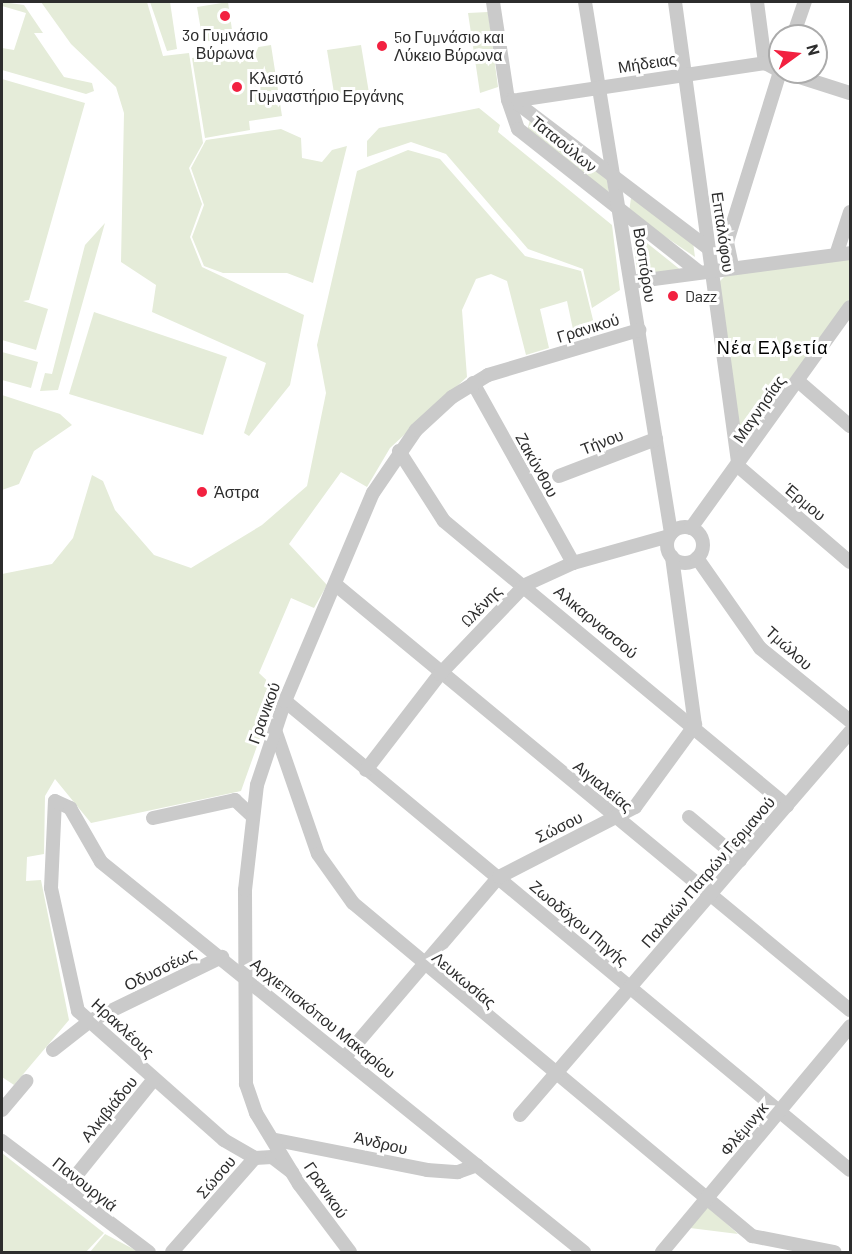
<!DOCTYPE html>
<html>
<head>
<meta charset="utf-8">
<style>
  body { margin:0 }
  #map { position:relative; width:852px; height:1254px; overflow:hidden; background:#fff; font-family:Barlow,sans-serif }
  div>[style] { position:absolute }
  [style*='--x'] { left:calc(var(--x)*1px); top:calc(var(--y)*1px); width:calc(var(--w)*1px); rotate:calc(var(--a)*1deg) }
  .green>* { inset:0; background:#e5ecd9 }
  .minor>* { height:14px; margin:-7px; padding:0 7px; transform-origin:7px; border-radius:7px; background:#cacaca }
  .minor>.ring { margin:-7px; padding:0; box-sizing:content-box; background:none; border:14px solid #cacaca; border-radius:50% }
  .dots>* { width:16px; height:16px; translate:-50% -50%; box-sizing:border-box; border:3px solid #fff; border-radius:50% }
  span { translate:-50% -50%; white-space:nowrap; text-align:center; line-height:1.15; -webkit-text-stroke:6px #fff; paint-order:stroke }
  .poi-label { font-size:16px; color:#2d2d2d }
  .left { translate:0 -50%; text-align:left }
  .street-label { font-size:16px; color:#2d2d2d }
  .neighbourhood-label { font-size:18px; color:#000; letter-spacing:1.5px }
  .frame { position:absolute; inset:0; border:3px solid #2d2d2d; pointer-events:none }
  .north { position:absolute; left:768px; top:24px; width:60px; height:60px; box-sizing:border-box; background:#fff; border:2px solid #ababab; border-radius:50%; rotate:75deg; font-size:16px; font-weight:700; line-height:24px; text-align:center; color:#2d2d2d }
  .north::after { content:''; display:block; margin:auto; width:21px; height:27px; background:#f22140; clip-path:polygon(50% 0,100% 100%,50% 72%,0 100%) }
</style>
</head>
<body>
<div id="map">
  <div class="green">
    <div style="clip-path:polygon(2px 2px,24px 5px,43px 33px,34px 33px,64px 77px,92px 83px,94px 91px,86px 94px,2px 70px,2px 48px,14px 50px,26px 13px,2px 6px)"></div>
    <div style="clip-path:polygon(41px 2px,147px 2px,163px 56px,189px 53px,203px 143px,189px 168px,202px 204px,190px 237px,202px 267px,304px 315px,290px 385px,249px 436px,244px 433px,266px 363px,152px 312px,156px 285px,121px 262px,124px 113px,116px 87px,71px 44px)"></div>
    <div style="clip-path:polygon(150px 2px,170px 2px,177px 49px,167px 51px)"></div>
    <div style="clip-path:polygon(228px 2px,233px 37px,203px 42px,197px 7px)"></div>
    <div style="clip-path:polygon(488px 12px,498px 87px,480px 93px,468px 13px)"></div>
    <div style="clip-path:polygon(271px 45px,282px 116px,249px 121px,250px 130px,205px 138px,192px 58px)"></div>
    <div style="clip-path:polygon(361px 45px,369px 93px,335px 99px,327px 50px)"></div>
    <div style="clip-path:polygon(2px 79px,85px 103px,29px 300px,23px 301px,48px 309px,36px 350px,2px 340px)"></div>
    <div style="clip-path:polygon(479px 108px,500px 125px,498px 132px,612px 225px,620px 290px,592px 308px,583px 269px,528px 249px,446px 154px,411px 142px,367px 157px,367px 141px,379px 128px)"></div>
    <div style="clip-path:polygon(531px 116px,607px 178px,609px 195px,527px 131px)"></div>
    <div style="clip-path:polygon(281px 129px,301px 138px,302px 158px,322px 162px,332px 150px,347px 146px,313px 283px,287px 273px,223px 273px,204px 266px,192px 237px,204px 205px,191px 168px,206px 140px)"></div>
    <div style="clip-path:polygon(408px 150px,440px 159px,525px 256px,581px 271px,596px 332px,575px 339px,567px 301px,540px 309px,549px 348px,526px 355px,507px 281px,491px 274px,476px 279px,462px 310px,467px 377px,390px 448px,367px 487px,341px 472px,289px 544px,327px 585px,314px 608px,291px 598px,259px 673px,277px 690px,241px 791px,91px 823px,55px 779px,45px 796px,44px 854px,27px 857px,26px 881px,41px 880px,69px 1020px,14px 1085px,2px 1077px,2px 574px,52px 564px,73px 538px,92px 475px,103px 481px,115px 510px,154px 555px,191px 568px,262px 525px,307px 486px,326px 393px,317px 345px,357px 171px)"></div>
    <div style="clip-path:polygon(631px 198px,693px 242px,695px 257px,629px 212px)"></div>
    <div style="clip-path:polygon(105px 223px,58px 390px,40px 391px,45px 373px,52px 374px,85px 245px)"></div>
    <div style="clip-path:polygon(632px 231px,682px 271px,638px 279px)"></div>
    <div style="clip-path:polygon(850px 259px,850px 298px,762px 423px,756px 429px,737px 424px,719px 282px,728px 273px)"></div>
    <div style="clip-path:polygon(94px 312px,227px 357px,203px 435px,69px 394px)"></div>
    <div style="clip-path:polygon(2px 352px,38px 362px,31px 388px,2px 380px)"></div>
    <div style="clip-path:polygon(2px 395px,60px 414px,72px 425px,34px 451px,19px 484px,2px 490px)"></div>
    <div style="clip-path:polygon(2px 1153px,104px 1233px,86px 1252px,2px 1252px)"></div>
    <div style="clip-path:polygon(707px 1206px,738px 1234px,690px 1228px)"></div>
    <div style="clip-path:polygon(105px 1234px,139px 1252px,90px 1252px)"></div>
  </div>
  <div class="minor">
    <div style="--x:493;--y:2;--w:99;--a:81.3"></div>
    <div style="--x:508;--y:100;--w:31;--a:71"></div>
    <div style="--x:518;--y:129;--w:229;--a:38.3"></div>
    <div style="--x:585;--y:2;--w:538;--a:80.8"></div>
    <div style="--x:675;--y:2;--w:469;--a:82.2"></div>
    <div style="--x:757;--y:2;--w:62;--a:82.5"></div>
    <div style="--x:793;--y:36;--w:36;--a:-71"></div>
    <div style="--x:784;--y:72;--w:69;--a:17.7"></div>
    <div style="--x:513;--y:100;--w:246;--a:37.2"></div>
    <div style="--x:518;--y:100;--w:250;--a:-8.5"></div>
    <div style="--x:765;--y:63;--w:17;--a:28"></div>
    <div style="--x:837;--y:252;--w:42;--a:-72"></div>
    <div style="--x:732;--y:266;--w:25;--a:-102"></div>
    <div style="--x:727;--y:242;--w:178;--a:-72.7"></div>
    <div style="--x:631;--y:282;--w:221;--a:-7.5"></div>
    <div style="--x:798;--y:381;--w:69;--a:40.9"></div>
    <div style="--x:473;--y:383;--w:206;--a:60.9"></div>
    <div style="--x:399;--y:451;--w:83;--a:57.3"></div>
    <div style="--x:444;--y:521;--w:446;--a:39.7"></div>
    <div style="--x:739;--y:467;--w:146;--a:40.6"></div>
    <div style="--x:559;--y:476;--w:104;--a:-20.9"></div>
    <div class="ring" style="left:667px;top:527px;width:22px;height:22px"></div>
    <div style="--x:691;--y:528;--w:272;--a:-54.3"></div>
    <div style="--x:697;--y:558;--w:110;--a:55"></div>
    <div style="--x:760;--y:648;--w:116;--a:39"></div>
    <div style="--x:336;--y:585;--w:667;--a:39.59"></div>
    <div style="--x:285;--y:701;--w:734;--a:39.7"></div>
    <div style="--x:275;--y:730;--w:131;--a:70.9"></div>
    <div style="--x:318;--y:854;--w:60;--a:54.5"></div>
    <div style="--x:353;--y:903;--w:520;--a:39.85"></div>
    <div style="--x:752;--y:1236;--w:84;--a:11"></div>
    <div style="--x:366;--y:770;--w:121;--a:-52.4"></div>
    <div style="--x:440;--y:674;--w:123;--a:-46.3"></div>
    <div style="--x:525;--y:585;--w:53;--a:-24.6"></div>
    <div style="--x:573;--y:563;--w:100;--a:-15.7"></div>
    <div style="--x:689;--y:817;--w:67;--a:40.1"></div>
    <div style="--x:153;--y:818;--w:84;--a:-12.4"></div>
    <div style="--x:235;--y:800;--w:22;--a:43"></div>
    <div style="--x:53;--y:1050;--w:47;--a:-38.1"></div>
    <div style="--x:90;--y:1021;--w:147;--a:-25.9"></div>
    <div style="--x:345;--y:1057;--w:237;--a:-49.5"></div>
    <div style="--x:499;--y:877;--w:153;--a:-27.2"></div>
    <div style="--x:635;--y:807;--w:102;--a:-53.8"></div>
    <div style="--x:695;--y:725;--w:170;--a:-97.8"></div>
    <div style="--x:2;--y:1110;--w:38;--a:-50"></div>
    <div style="--x:520;--y:1115;--w:506;--a:-49.25"></div>
    <div style="--x:276;--y:1140;--w:154;--a:11.2"></div>
    <div style="--x:427;--y:1170;--w:31;--a:4"></div>
    <div style="--x:458;--y:1172;--w:20;--a:-20"></div>
    <div style="--x:2;--y:1141;--w:184;--a:37.1"></div>
    <div style="--x:255;--y:1158;--w:36;--a:-150"></div>
    <div style="--x:224;--y:1140;--w:195;--a:-138.5"></div>
    <div style="--x:78;--y:1011;--w:126;--a:-102.4"></div>
    <div style="--x:51;--y:888;--w:87;--a:-87.4"></div>
    <div style="--x:55;--y:801;--w:17;--a:25"></div>
    <div style="--x:70;--y:808;--w:62;--a:60.1"></div>
    <div style="--x:101;--y:862;--w:621;--a:38.92"></div>
    <div style="--x:66;--y:1188;--w:140;--a:-51.1"></div>
    <div style="--x:172;--y:1252;--w:125;--a:-48.6"></div>
    <div style="--x:255;--y:1158;--w:17;--a:-3"></div>
    <div style="--x:272;--y:1157;--w:25;--a:37"></div>
    <div style="--x:350;--y:1252;--w:85;--a:-126.9"></div>
    <div style="--x:299;--y:1184;--w:83;--a:-121.2"></div>
    <div style="--x:256;--y:1113;--w:31;--a:-109"></div>
    <div style="--x:246;--y:1084;--w:194;--a:-90.3"></div>
    <div style="--x:245;--y:890;--w:106;--a:-83.5"></div>
    <div style="--x:257;--y:785;--w:89;--a:-71.6"></div>
    <div style="--x:285;--y:701;--w:226;--a:-67.1"></div>
    <div style="--x:373;--y:493;--w:76;--a:-55.7"></div>
    <div style="--x:416;--y:430;--w:49;--a:-42.5"></div>
    <div style="--x:452;--y:397;--w:42;--a:-31.4"></div>
    <div style="--x:488;--y:375;--w:158;--a:-16.6"></div>
    <div style="--x:662;--y:1252;--w:294;--a:-50.2"></div>
  </div>
  <div class="dots">
    <div style="left:225px;top:16px;background:#f22140"></div>
    <div style="left:382px;top:46px;background:#f22140"></div>
    <div style="left:237px;top:87px;background:#f22140"></div>
    <div style="left:673px;top:296px;background:#f22140"></div>
    <div style="left:202px;top:492px;background:#f22140"></div>
  </div>
  <div class="poi-label">
    <span style="left:225px;top:44px">3ο Γυμνάσιο<br>Βύρωνα</span>
    <span class="left" style="left:394px;top:46px">5ο Γυμνάσιο και<br>Λύκειο Βύρωνα</span>
    <span class="left" style="left:249px;top:87px">Κλειστό<br>Γυμναστήριο Εργάνης</span>
    <span class="left" style="left:685px;top:296px">Dazz</span>
    <span class="left" style="left:214px;top:492px">Άστρα</span>
  </div>
  <div class="street-label">
    <span style="left:647px;top:63px;rotate:-9deg">Μήδειας</span>
    <span style="left:564px;top:144px;rotate:39deg">Ταταούλων</span>
    <span style="left:723px;top:232px;rotate:82deg">Επταλόφου</span>
    <span style="left:645px;top:265px;rotate:81deg">Βοσπόρου</span>
    <span style="left:588px;top:328px;rotate:-17deg">Γρανικού</span>
    <span style="left:759px;top:409px;rotate:-55deg">Μαγνησίας</span>
    <span style="left:602px;top:442px;rotate:-21deg">Τήνου</span>
    <span style="left:537px;top:465px;rotate:61deg">Ζακύνθου</span>
    <span style="left:805px;top:502px;rotate:40deg">Έρμου</span>
    <span style="left:481px;top:606px;rotate:-46deg">Ωλένης</span>
    <span style="left:596px;top:622px;rotate:40deg">Αλικαρνασσού</span>
    <span style="left:789px;top:648px;rotate:42deg">Τμώλου</span>
    <span style="left:264px;top:713px;rotate:-70deg">Γρανικού</span>
    <span style="left:603px;top:786px;rotate:39deg">Αιγιαλείας</span>
    <span style="left:559px;top:827px;rotate:-26deg">Σώσου</span>
    <span style="left:708px;top:872px;rotate:-49deg">Παλαιών Πατρών Γερμανού</span>
    <span style="left:579px;top:923px;rotate:40deg">Ζωοδόχου Πηγής</span>
    <span style="left:160px;top:969px;rotate:-26deg">Οδυσσέως</span>
    <span style="left:464px;top:980px;rotate:40deg">Λευκωσίας</span>
    <span style="left:323px;top:1018px;rotate:39deg">Αρχιεπισκόπου Μακαρίου</span>
    <span style="left:123px;top:1028px;rotate:43deg">Ηρακλέους</span>
    <span style="left:109px;top:1109px;rotate:-51deg">Αλκιβιάδου</span>
    <span style="left:744px;top:1129px;rotate:-50deg">Φλέμινγκ</span>
    <span style="left:381px;top:1143px;rotate:13deg">Άνδρου</span>
    <span style="left:216px;top:1177px;rotate:-49deg">Σώσου</span>
    <span style="left:85px;top:1184px;rotate:38deg">Πανουργιά</span>
    <span style="left:326px;top:1190px;rotate:56deg">Γρανικού</span>
  </div>
  <div class="neighbourhood-label">
    <span style="left:773px;top:347px">Νέα Ελβετία</span>
  </div>
  <div class="frame"></div>
  <div class="north">N</div>
</div>
</body>
</html>
